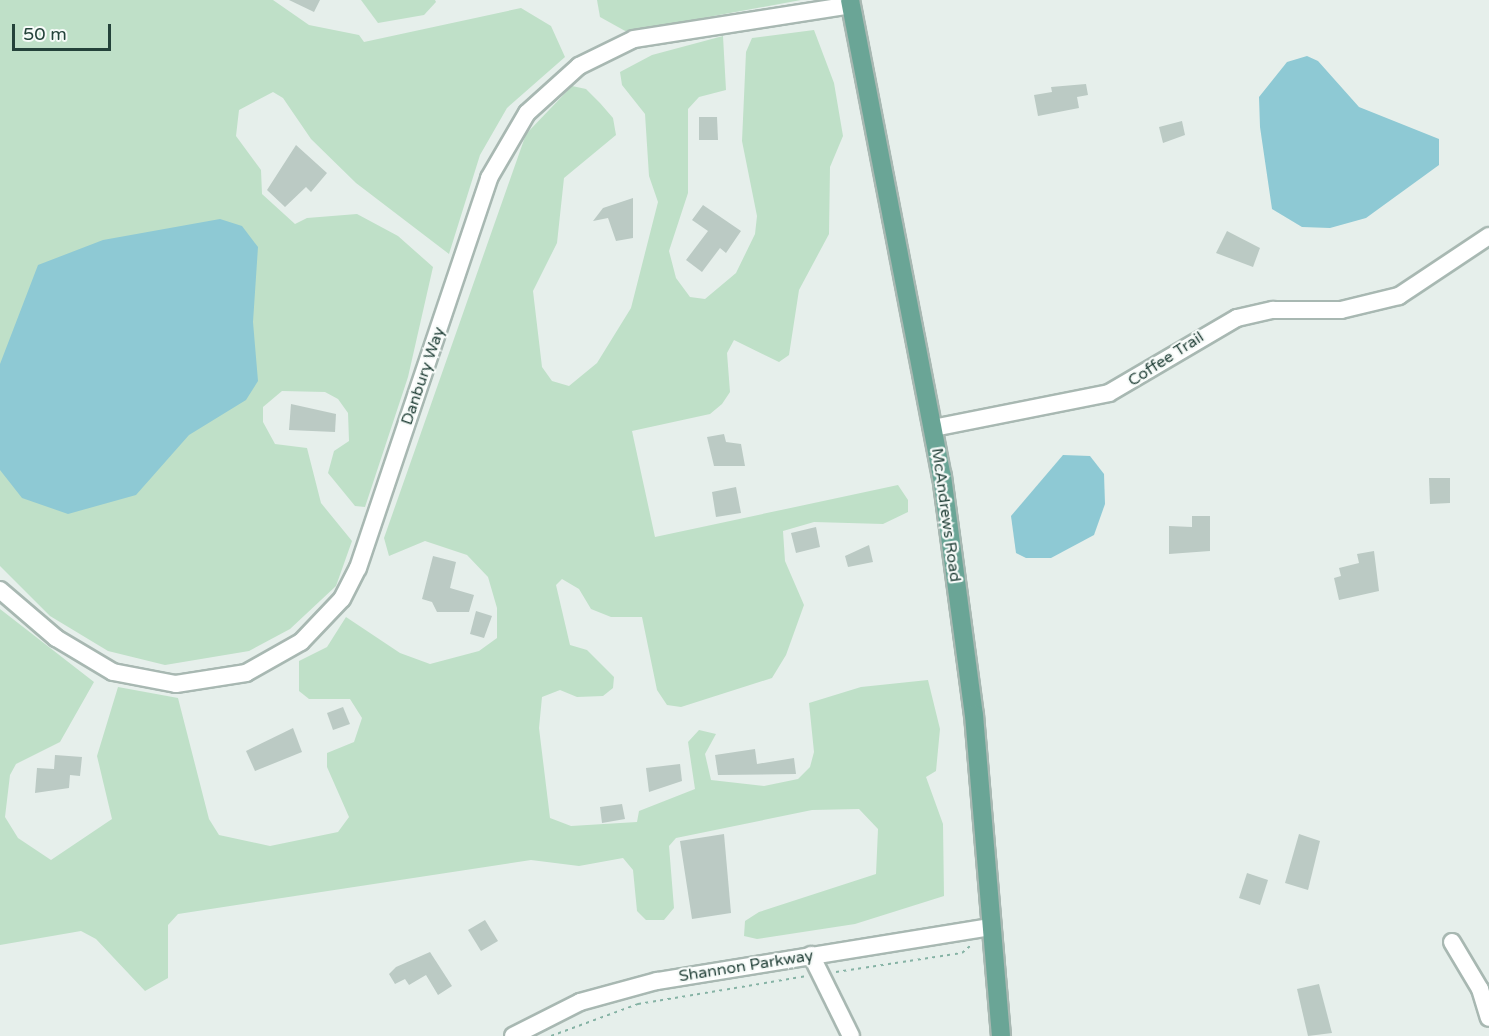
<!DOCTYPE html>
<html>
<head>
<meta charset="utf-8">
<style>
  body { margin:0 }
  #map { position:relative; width:1489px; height:1036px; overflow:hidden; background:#e6efeb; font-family:"Varela Round",sans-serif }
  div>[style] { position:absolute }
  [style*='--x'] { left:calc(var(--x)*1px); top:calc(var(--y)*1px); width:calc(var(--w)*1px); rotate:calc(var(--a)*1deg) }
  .green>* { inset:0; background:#bfe0c8 }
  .water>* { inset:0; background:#8ec9d4 }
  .building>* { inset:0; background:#bbcac4 }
  .path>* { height:2px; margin-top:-1px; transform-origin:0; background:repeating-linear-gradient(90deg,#86b3a5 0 3px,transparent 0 7.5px) }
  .roads { filter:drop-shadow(2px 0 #a8b8b2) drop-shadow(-2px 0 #a8b8b2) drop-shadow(0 2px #a8b8b2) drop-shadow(0 -2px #a8b8b2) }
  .minor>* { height:16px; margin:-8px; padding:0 8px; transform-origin:8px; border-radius:8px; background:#fff }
  .major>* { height:18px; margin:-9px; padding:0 9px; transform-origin:9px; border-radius:9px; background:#6aa596 }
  span { translate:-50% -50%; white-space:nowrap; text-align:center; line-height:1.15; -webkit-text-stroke:4.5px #f7fbf9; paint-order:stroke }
  .street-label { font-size:16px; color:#24423a }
  .scale { position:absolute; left:12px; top:24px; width:99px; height:27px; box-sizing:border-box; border:3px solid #24423a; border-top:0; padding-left:8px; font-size:18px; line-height:21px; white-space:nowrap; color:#24423a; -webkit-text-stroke:4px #f7fbf9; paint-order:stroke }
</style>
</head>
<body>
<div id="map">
  <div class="green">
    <div style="clip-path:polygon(0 0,273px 0,309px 25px,359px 35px,364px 42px,521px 8px,551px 26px,565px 57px,507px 108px,480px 155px,449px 254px,356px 183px,311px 139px,283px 98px,273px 92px,239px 110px,236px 136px,261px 170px,262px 194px,295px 224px,307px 218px,357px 214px,398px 236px,433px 267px,408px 377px,365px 507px,355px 506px,328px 473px,334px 451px,349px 441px,348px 413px,338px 399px,325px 392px,282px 391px,263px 407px,263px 422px,275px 444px,307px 448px,321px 503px,352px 541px,336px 586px,290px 629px,249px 651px,165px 665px,108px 651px,50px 616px,0 566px)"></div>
    <div style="clip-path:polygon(361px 0,435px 0,436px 2px,424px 15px,378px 23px)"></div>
    <div style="clip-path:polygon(597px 0,801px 0,627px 32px,600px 17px)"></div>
    <div style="clip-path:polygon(814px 30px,834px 83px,843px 136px,830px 167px,829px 234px,799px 290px,789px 355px,779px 362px,734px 340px,727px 353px,730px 392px,722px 404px,710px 414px,632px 431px,655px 537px,898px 485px,908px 500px,908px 512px,883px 524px,814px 522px,783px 531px,785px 561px,804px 605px,786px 655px,772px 678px,681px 707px,667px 705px,657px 690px,642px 617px,611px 617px,591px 609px,579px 589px,562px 579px,556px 585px,570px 645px,587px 650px,614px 677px,613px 688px,603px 696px,577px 697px,560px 690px,542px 697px,539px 728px,550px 818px,571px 826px,637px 822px,639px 811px,695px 789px,688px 742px,699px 730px,716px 734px,705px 754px,711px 780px,764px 786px,798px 779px,810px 767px,814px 752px,809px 703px,861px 687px,928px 680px,940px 729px,936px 771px,926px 777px,943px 824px,944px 896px,855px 924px,757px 939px,744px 936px,745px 921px,759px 912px,876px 874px,878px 829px,859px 809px,812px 810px,676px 838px,669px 846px,674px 908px,664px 920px,646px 920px,637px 911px,633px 870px,623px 858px,579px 866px,531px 860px,178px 914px,168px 925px,168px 978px,145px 991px,96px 939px,81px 931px,0 945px,0 609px,94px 682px,60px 742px,16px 764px,10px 775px,5px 817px,18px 838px,51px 860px,112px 819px,97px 756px,118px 687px,178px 698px,209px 819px,219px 835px,270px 846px,338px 832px,349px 817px,327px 767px,327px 753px,354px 742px,362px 718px,350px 699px,309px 699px,299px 691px,299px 661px,327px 647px,346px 617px,400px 653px,430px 664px,479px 651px,497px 638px,497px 608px,488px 577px,467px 555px,425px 541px,389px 556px,384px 538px,526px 134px,572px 86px,586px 89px,600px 103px,613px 118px,616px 135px,564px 178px,557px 243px,533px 291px,542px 367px,552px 381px,569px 386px,597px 363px,631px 308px,658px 202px,649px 176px,645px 114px,622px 85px,620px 72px,652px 55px,723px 36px,726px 90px,699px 97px,688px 109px,688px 193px,669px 251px,676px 278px,690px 297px,705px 299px,736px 273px,755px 234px,757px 216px,742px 141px,746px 52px,752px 38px)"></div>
  </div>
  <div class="water">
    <div style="clip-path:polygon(1307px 56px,1318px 61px,1359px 107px,1439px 139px,1439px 165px,1366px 218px,1330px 228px,1302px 227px,1272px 209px,1260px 127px,1259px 97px,1287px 62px)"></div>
    <div style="clip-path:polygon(220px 219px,242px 226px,258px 247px,253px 322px,258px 381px,246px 400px,189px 435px,136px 495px,68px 514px,22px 498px,0 470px,0 364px,38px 265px,103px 240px)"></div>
    <div style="clip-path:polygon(1063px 455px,1090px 456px,1104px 474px,1105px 504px,1094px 535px,1051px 558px,1026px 558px,1016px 553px,1011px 516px)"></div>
  </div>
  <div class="building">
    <div style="clip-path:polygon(289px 0,320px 0,314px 12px)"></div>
    <div style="clip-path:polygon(1086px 84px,1088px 95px,1077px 97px,1079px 108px,1038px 116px,1034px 95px,1052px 92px,1051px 87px)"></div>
    <div style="clip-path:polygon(699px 117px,717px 117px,718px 140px,699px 140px)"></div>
    <div style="clip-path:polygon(1182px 121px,1185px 135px,1163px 143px,1159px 127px)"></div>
    <div style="clip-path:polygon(296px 145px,327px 173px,311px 192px,306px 187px,285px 207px,267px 190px)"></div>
    <div style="clip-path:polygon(633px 198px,633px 238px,616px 241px,608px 218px,593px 221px,603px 208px)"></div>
    <div style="clip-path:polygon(703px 205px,741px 231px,726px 253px,720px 248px,702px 272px,686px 260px,708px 231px,692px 220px)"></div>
    <div style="clip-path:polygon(1227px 231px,1260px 248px,1253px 267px,1216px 253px)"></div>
    <div style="clip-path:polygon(291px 404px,336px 414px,335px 432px,289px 430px)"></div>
    <div style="clip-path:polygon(724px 434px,726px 442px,741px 444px,745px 466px,714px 466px,707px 437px)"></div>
    <div style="clip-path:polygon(1429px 478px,1450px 478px,1450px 503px,1430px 504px)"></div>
    <div style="clip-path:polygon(736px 487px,741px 513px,716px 517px,712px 492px)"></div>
    <div style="clip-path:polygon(1192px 516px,1210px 516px,1210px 551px,1169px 554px,1169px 526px,1192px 527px)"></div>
    <div style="clip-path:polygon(816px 527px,820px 547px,796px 553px,791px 533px)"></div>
    <div style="clip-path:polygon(869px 545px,873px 562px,848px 567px,845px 556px)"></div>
    <div style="clip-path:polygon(1374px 551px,1379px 591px,1339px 600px,1334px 578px,1341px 576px,1339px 568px,1359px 563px,1357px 554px)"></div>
    <div style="clip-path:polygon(433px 556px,456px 562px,450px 588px,474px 595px,469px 612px,437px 612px,432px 602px,422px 599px)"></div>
    <div style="clip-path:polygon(476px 611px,492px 616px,484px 638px,470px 634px)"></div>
    <div style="clip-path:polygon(343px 707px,350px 724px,333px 730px,327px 713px)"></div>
    <div style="clip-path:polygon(293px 728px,302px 752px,255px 771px,246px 751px)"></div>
    <div style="clip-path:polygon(755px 749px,757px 764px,794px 758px,796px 774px,718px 775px,715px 755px)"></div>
    <div style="clip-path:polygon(55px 755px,82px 757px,80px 776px,70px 775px,69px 788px,35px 793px,37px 768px,54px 769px)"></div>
    <div style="clip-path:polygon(680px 764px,682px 781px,649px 792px,646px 768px)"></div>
    <div style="clip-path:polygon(622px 804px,625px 819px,602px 823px,600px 807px)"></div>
    <div style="clip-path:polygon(724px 834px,731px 913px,692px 919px,680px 841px)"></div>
    <div style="clip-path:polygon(1299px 834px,1320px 841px,1308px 890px,1285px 883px)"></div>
    <div style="clip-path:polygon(1247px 873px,1268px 880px,1260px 905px,1239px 898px)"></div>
    <div style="clip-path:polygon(485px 920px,498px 941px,481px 951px,468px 930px)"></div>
    <div style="clip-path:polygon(430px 952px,452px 986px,438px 995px,426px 975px,409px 985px,405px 979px,395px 984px,389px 974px,396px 967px)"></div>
    <div style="clip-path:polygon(1319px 984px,1332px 1033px,1308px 1036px,1297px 989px)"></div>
  </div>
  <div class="path">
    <div style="--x:836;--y:972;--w:127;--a:-8.6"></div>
    <div style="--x:962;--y:953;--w:11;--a:-41"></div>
    <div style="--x:551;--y:1036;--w:93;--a:-20.2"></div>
    <div style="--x:638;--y:1004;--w:171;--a:-9.4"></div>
  </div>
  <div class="roads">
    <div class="minor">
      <div style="--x:933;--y:428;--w:179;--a:-11.2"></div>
      <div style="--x:1109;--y:393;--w:148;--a:-30.4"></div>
      <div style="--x:1237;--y:318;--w:37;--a:-13"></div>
      <div style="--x:1273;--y:310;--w:68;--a:0"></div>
      <div style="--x:1341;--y:310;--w:60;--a:-13.6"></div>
      <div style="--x:1399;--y:296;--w:108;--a:-33.7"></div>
      <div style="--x:0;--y:590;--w:74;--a:40.6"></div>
      <div style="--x:56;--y:638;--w:66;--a:30.8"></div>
      <div style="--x:113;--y:672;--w:64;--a:10.8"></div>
      <div style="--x:176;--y:684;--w:71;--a:-8.9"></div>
      <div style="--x:246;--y:673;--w:63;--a:-29.4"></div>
      <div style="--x:301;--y:642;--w:59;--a:-46.4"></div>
      <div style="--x:342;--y:599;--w:35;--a:-63"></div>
      <div style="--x:358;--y:568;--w:411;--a:-71.4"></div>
      <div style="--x:489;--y:178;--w:75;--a:-59.7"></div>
      <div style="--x:527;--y:113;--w:70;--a:-42.1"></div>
      <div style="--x:579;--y:66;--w:61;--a:-26.1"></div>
      <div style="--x:634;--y:39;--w:220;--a:-8.9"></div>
      <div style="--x:1452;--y:942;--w:55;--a:59.2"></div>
      <div style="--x:1480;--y:989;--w:30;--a:73"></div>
      <div style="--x:811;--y:955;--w:90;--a:63.7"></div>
      <div style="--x:513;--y:1036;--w:75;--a:-26.9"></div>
      <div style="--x:580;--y:1002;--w:80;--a:-15.3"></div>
      <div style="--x:657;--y:981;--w:336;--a:-9.2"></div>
    </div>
    <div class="major">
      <div style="--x:850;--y:0;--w:485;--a:79.1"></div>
      <div style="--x:942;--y:476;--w:241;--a:82.4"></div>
      <div style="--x:974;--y:715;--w:322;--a:85.2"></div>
    </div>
  </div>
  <div class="street-label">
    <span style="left:1166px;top:359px;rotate:-33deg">Coffee Trail</span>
    <span style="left:423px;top:376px;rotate:-71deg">Danbury Way</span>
    <span style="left:946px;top:515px;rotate:82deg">McAndrews Road</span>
    <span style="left:746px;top:966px;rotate:-9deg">Shannon Parkway</span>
  </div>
  <div class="scale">50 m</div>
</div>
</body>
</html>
